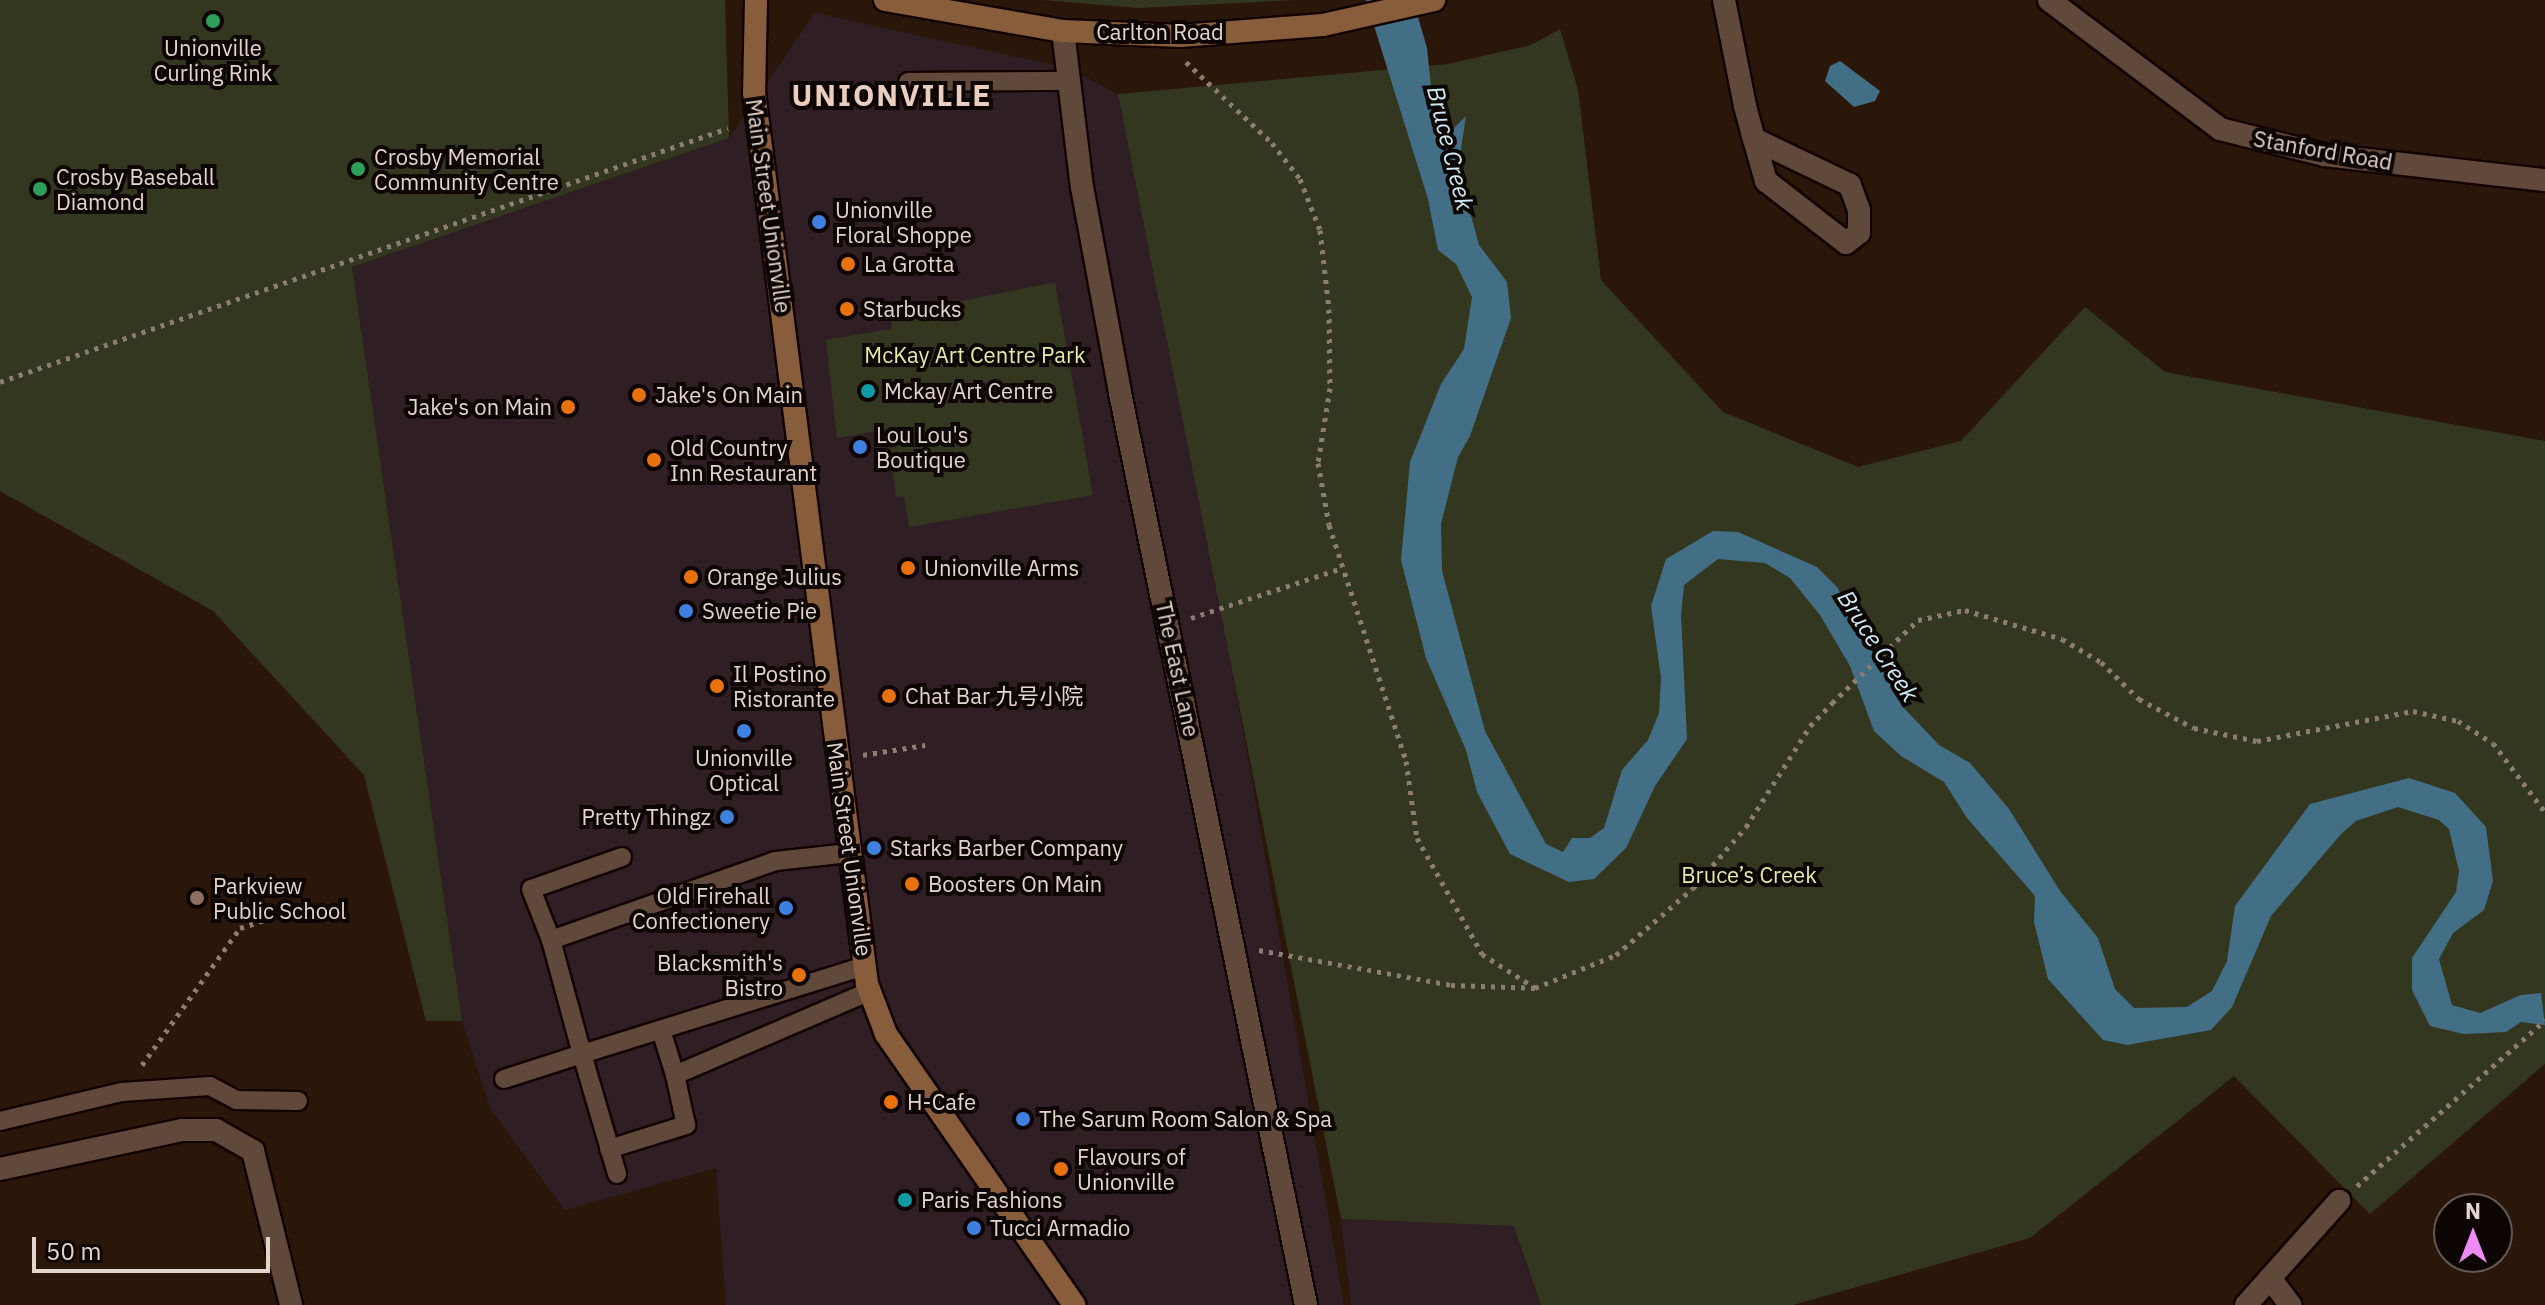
<!DOCTYPE html>
<html>
<head>
<meta charset="utf-8">
<style>
  body { margin:0 }
  #map { position:relative; width:2545px; height:1305px; overflow:hidden; background:#2b170a; font-family:"IBM Plex Sans","Noto Sans SC",sans-serif }
  div>[style] { position:absolute }
  [style*='--x'] { left:calc(var(--x)*1px); top:calc(var(--y)*1px); width:calc(var(--w)*1px); rotate:calc(var(--a)*1deg) }
  .commercial>* { inset:0; background:#2f1e24 }
  .green>* { inset:0; background:#34371f }
  .water>* { inset:0; background:#426f86 }
  .path>* { height:5px; margin-top:-2.5px; transform-origin:0; background:repeating-linear-gradient(90deg,#8d7c72 0 4px,transparent 0 10px) }
  .roads { filter:drop-shadow(2px 0 #120300) drop-shadow(-2px 0 #120300) drop-shadow(0 2px #120300) drop-shadow(0 -2px #120300) }
  .service>* { height:18px; margin:-9px; padding:0 9px; transform-origin:9px; border-radius:9px; background:#60493b }
  .minor>* { height:22px; margin:-11px; padding:0 11px; transform-origin:11px; border-radius:11px; background:#60493b }
  .secondary>* { height:22px; margin:-11px; padding:0 11px; transform-origin:11px; border-radius:11px; background:#885d3b }
  .dots>* { width:22px; height:22px; translate:-50% -50%; box-sizing:border-box; border:4px solid #0d0502; border-radius:50% }
  span { translate:-50% -50%; white-space:nowrap; text-align:center; line-height:1.15; -webkit-text-stroke:8px #0d0502; paint-order:stroke }
  .street-label { font-size:22px; color:#e3d5cc }
  .poi-label { font-size:22px; color:#e3d5cc }
  .left { translate:0 -50%; text-align:left }
  .right { translate:-100% -50%; text-align:right }
  .park-label { font-size:22px; color:#e2eca5 }
  .water-label { font-size:24px; color:#cce9f8; font-style:italic }
  .district-label { font-size:30px; color:#ebcfbe; font-weight:700; letter-spacing:2px }
  .north { position:absolute; left:2433px; top:1193px; width:80px; height:80px; box-sizing:border-box; background:#0d0502; border:2px solid #635853; border-radius:50%; rotate:0deg; font-size:22px; font-weight:700; line-height:32px; text-align:center; color:#e3d5cc }
  .north::after { content:''; display:block; margin:auto; width:28px; height:36px; background:#ef8bf7; clip-path:polygon(50% 0,100% 100%,50% 72%,0 100%) }
  .scale { position:absolute; left:32px; top:1237px; width:238px; height:36px; box-sizing:border-box; border:4px solid #e3d5cc; border-top:0; padding-left:10px; font-size:24px; line-height:28px; white-space:nowrap; color:#e3d5cc; -webkit-text-stroke:6px #0d0502; paint-order:stroke }
</style>
</head>
<body>
<div id="map">
  <div class="commercial">
    <div style="clip-path:polygon(815px 13px,1068px 68px,1118px 94px,1230px 657px,1344px 1305px,726px 1305px,716px 1168px,565px 1210px,491px 1110px,462px 1021px,352px 267px,729px 138px)"></div>
    <div style="clip-path:polygon(1341px 1219px,1515px 1226px,1541px 1305px,1351px 1305px)"></div>
  </div>
  <div class="green">
    <div style="clip-path:polygon(0 0,725px 0,729px 138px,352px 267px,462px 1021px,426px 1021px,364px 775px,213px 611px,0 491px)"></div>
    <div style="clip-path:polygon(1043px 0,1296px 0,1138px 8px)"></div>
    <div style="clip-path:polygon(1560px 29px,1578px 90px,1601px 280px,1723px 412px,1858px 467px,1961px 441px,2085px 307px,2165px 372px,2545px 441px,2545px 1064px,2370px 1214px,2234px 1076px,2030px 1238px,1793px 1305px,1541px 1305px,1514px 1226px,1341px 1219px,1118px 94px,1448px 64px,1531px 45px)"></div>
    <div style="clip-path:polygon(1055px 282px,1093px 495px,909px 527px,904px 496px,896px 497px,888px 429px,837px 438px,826px 340px,891px 329px,892px 320px,909px 312px)"></div>
  </div>
  <div class="water">
    <div style="clip-path:polygon(1366px 0,1413px 0,1427px 48px,1433px 107px,1440px 127px,1451px 131px,1466px 116px,1459px 162px,1463px 186px,1479px 245px,1507px 282px,1511px 318px,1470px 436px,1458px 457px,1441px 524px,1442px 571px,1485px 731px,1546px 844px,1563px 852px,1572px 838px,1590px 838px,1604px 828px,1622px 770px,1648px 740px,1659px 713px,1661px 678px,1651px 606px,1666px 559px,1713px 531px,1738px 532px,1817px 567px,1837px 587px,1902px 706px,1939px 745px,1970px 763px,2009px 809px,2060px 891px,2098px 938px,2115px 989px,2134px 1008px,2187px 1007px,2212px 991px,2227px 961px,2235px 906px,2310px 804px,2409px 778px,2455px 793px,2486px 827px,2493px 881px,2484px 910px,2453px 933px,2439px 959px,2452px 1005px,2480px 1013px,2521px 995px,2541px 993px,2545px 1025px,2521px 1022px,2506px 1032px,2464px 1034px,2430px 1026px,2412px 990px,2412px 958px,2456px 892px,2459px 871px,2449px 829px,2439px 820px,2398px 807px,2356px 821px,2341px 834px,2271px 916px,2232px 1007px,2211px 1030px,2127px 1045px,2103px 1040px,2048px 979px,2034px 922px,2035px 896px,1967px 818px,1944px 782px,1901px 756px,1874px 731px,1850px 666px,1820px 615px,1790px 578px,1765px 563px,1718px 559px,1684px 585px,1681px 615px,1687px 739px,1655px 786px,1626px 848px,1594px 879px,1569px 882px,1510px 854px,1477px 792px,1466px 750px,1426px 658px,1401px 560px,1410px 462px,1441px 384px,1464px 349px,1472px 297px,1456px 264px,1438px 250px,1428px 199px)"></div>
    <div style="clip-path:polygon(1840px 61px,1880px 91px,1875px 101px,1854px 107px,1825px 81px,1830px 66px)"></div>
  </div>
  <div class="path">
    <div style="--x:1186;--y:62;--w:118;--a:43.3"></div>
    <div style="--x:1272;--y:143;--w:46;--a:52.1"></div>
    <div style="--x:1300;--y:179;--w:55;--a:68.6"></div>
    <div style="--x:1320;--y:230;--w:80;--a:83.5"></div>
    <div style="--x:1329;--y:309;--w:79;--a:89.3"></div>
    <div style="--x:1330;--y:388;--w:76;--a:99.1"></div>
    <div style="--x:1318;--y:463;--w:63;--a:79.9"></div>
    <div style="--x:1329;--y:525;--w:248;--a:71.9"></div>
    <div style="--x:1406;--y:761;--w:78;--a:81.9"></div>
    <div style="--x:1417;--y:838;--w:133;--a:60.7"></div>
    <div style="--x:1482;--y:954;--w:62;--a:32.4"></div>
    <div style="--x:0;--y:382;--w:771;--a:-19.23"></div>
    <div style="--x:1191;--y:618;--w:159;--a:-18.3"></div>
    <div style="--x:863;--y:755;--w:63;--a:-9.2"></div>
    <div style="--x:1259;--y:950;--w:195;--a:10.3"></div>
    <div style="--x:1451;--y:985;--w:84;--a:2"></div>
    <div style="--x:1535;--y:988;--w:87;--a:-22.2"></div>
    <div style="--x:1616;--y:955;--w:102;--a:-41"></div>
    <div style="--x:1693;--y:888;--w:81;--a:-49"></div>
    <div style="--x:1746;--y:827;--w:120;--a:-57.6"></div>
    <div style="--x:1810;--y:726;--w:32;--a:-46"></div>
    <div style="--x:1832;--y:703;--w:120;--a:-44"></div>
    <div style="--x:1918;--y:620;--w:48;--a:-12"></div>
    <div style="--x:1965;--y:610;--w:101;--a:16.6"></div>
    <div style="--x:2062;--y:639;--w:45;--a:30.5"></div>
    <div style="--x:2101;--y:662;--w:53;--a:44.2"></div>
    <div style="--x:2139;--y:699;--w:62;--a:27.8"></div>
    <div style="--x:2194;--y:728;--w:64;--a:11.7"></div>
    <div style="--x:2257;--y:741;--w:159;--a:-10.9"></div>
    <div style="--x:2413;--y:711;--w:46;--a:12.5"></div>
    <div style="--x:2458;--y:721;--w:41;--a:32.2"></div>
    <div style="--x:2493;--y:743;--w:86;--a:53"></div>
    <div style="--x:142;--y:1065;--w:168;--a:-54.4"></div>
    <div style="--x:240;--y:928;--w:75;--a:-17.9"></div>
    <div style="--x:2357;--y:1186;--w:251;--a:-41.4"></div>
  </div>
  <div class="roads">
    <div class="service">
      <div style="--x:908;--y:82;--w:162;--a:-0.4"></div>
      <div style="--x:622;--y:857;--w:96;--a:160.6"></div>
      <div style="--x:531;--y:889;--w:55;--a:68.6"></div>
      <div style="--x:551;--y:940;--w:118;--a:74.8"></div>
      <div style="--x:582;--y:1054;--w:296;--a:-17.3"></div>
      <div style="--x:551;--y:940;--w:238;--a:-19.4"></div>
      <div style="--x:775;--y:861;--w:75;--a:-6.1"></div>
      <div style="--x:661;--y:1030;--w:47;--a:72.7"></div>
      <div style="--x:675;--y:1075;--w:212;--a:-23.3"></div>
      <div style="--x:504;--y:1079;--w:82;--a:-17.8"></div>
      <div style="--x:582;--y:1054;--w:125;--a:73.7"></div>
      <div style="--x:0;--y:1121;--w:125;--a:-13.4"></div>
      <div style="--x:122;--y:1092;--w:88;--a:-3.9"></div>
      <div style="--x:210;--y:1086;--w:30;--a:28"></div>
      <div style="--x:236;--y:1100;--w:62;--a:0.9"></div>
      <div style="--x:609;--y:1149;--w:81;--a:-17.3"></div>
      <div style="--x:686;--y:1125;--w:51;--a:-102.4"></div>
    </div>
    <div class="minor">
      <div style="--x:1724;--y:0;--w:108;--a:78.8"></div>
      <div style="--x:1745;--y:106;--w:34;--a:75"></div>
      <div style="--x:1754;--y:139;--w:44;--a:74.1"></div>
      <div style="--x:1766;--y:181;--w:101;--a:37.8"></div>
      <div style="--x:1846;--y:243;--w:16;--a:-38"></div>
      <div style="--x:1859;--y:233;--w:23;--a:-90"></div>
      <div style="--x:1859;--y:210;--w:27;--a:-110"></div>
      <div style="--x:1850;--y:185;--w:106;--a:-154.4"></div>
      <div style="--x:2049;--y:0;--w:214;--a:37"></div>
      <div style="--x:2220;--y:129;--w:107;--a:14"></div>
      <div style="--x:2324;--y:155;--w:222;--a:6.5"></div>
      <div style="--x:1063;--y:31;--w:157;--a:83.1"></div>
      <div style="--x:1082;--y:187;--w:209;--a:79.5"></div>
      <div style="--x:1120;--y:393;--w:931;--a:78.47"></div>
      <div style="--x:0;--y:1169;--w:186;--a:-12.1"></div>
      <div style="--x:182;--y:1130;--w:34;--a:0"></div>
      <div style="--x:216;--y:1130;--w:43;--a:29.6"></div>
      <div style="--x:253;--y:1151;--w:159;--a:76.1"></div>
      <div style="--x:2270;--y:1278;--w:34;--a:53"></div>
      <div style="--x:2246;--y:1305;--w:140;--a:-48.2"></div>
    </div>
    <div class="secondary">
      <div style="--x:756;--y:0;--w:92;--a:91.2"></div>
      <div style="--x:754;--y:92;--w:899;--a:82.78"></div>
      <div style="--x:867;--y:984;--w:53;--a:69.2"></div>
      <div style="--x:886;--y:1034;--w:330;--a:55.2"></div>
      <div style="--x:885;--y:0;--w:181;--a:9.9"></div>
      <div style="--x:1063;--y:31;--w:117;--a:2.4"></div>
      <div style="--x:1180;--y:36;--w:143;--a:-4.4"></div>
      <div style="--x:1323;--y:25;--w:114;--a:-12.7"></div>
    </div>
  </div>
  <div class="dots">
    <div style="left:213px;top:21px;background:#2e9e5b"></div>
    <div style="left:358px;top:169px;background:#2e9e5b"></div>
    <div style="left:40px;top:189px;background:#2e9e5b"></div>
    <div style="left:819px;top:222px;background:#3f7fe0"></div>
    <div style="left:848px;top:264px;background:#e8710a"></div>
    <div style="left:847px;top:309px;background:#e8710a"></div>
    <div style="left:868px;top:391px;background:#0f9aa8"></div>
    <div style="left:639px;top:395px;background:#e8710a"></div>
    <div style="left:568px;top:407px;background:#e8710a"></div>
    <div style="left:860px;top:447px;background:#3f7fe0"></div>
    <div style="left:654px;top:460px;background:#e8710a"></div>
    <div style="left:908px;top:568px;background:#e8710a"></div>
    <div style="left:691px;top:577px;background:#e8710a"></div>
    <div style="left:686px;top:611px;background:#3f7fe0"></div>
    <div style="left:717px;top:686px;background:#e8710a"></div>
    <div style="left:889px;top:696px;background:#e8710a"></div>
    <div style="left:744px;top:731px;background:#3f7fe0"></div>
    <div style="left:727px;top:817px;background:#3f7fe0"></div>
    <div style="left:874px;top:848px;background:#3f7fe0"></div>
    <div style="left:912px;top:884px;background:#e8710a"></div>
    <div style="left:197px;top:898px;background:#8d6e63"></div>
    <div style="left:786px;top:908px;background:#3f7fe0"></div>
    <div style="left:799px;top:975px;background:#e8710a"></div>
    <div style="left:891px;top:1102px;background:#e8710a"></div>
    <div style="left:1023px;top:1119px;background:#3f7fe0"></div>
    <div style="left:1061px;top:1169px;background:#e8710a"></div>
    <div style="left:905px;top:1200px;background:#0f9aa8"></div>
    <div style="left:974px;top:1228px;background:#3f7fe0"></div>
  </div>
  <div class="street-label">
    <span style="left:1160px;top:32px">Carlton Road</span>
    <span style="left:2323px;top:150px;rotate:10deg">Stanford Road</span>
    <span style="left:769px;top:206px;rotate:82deg">Main Street Unionville</span>
    <span style="left:1178px;top:669px;rotate:78deg">The East Lane</span>
    <span style="left:850px;top:849px;rotate:82deg">Main Street Unionville</span>
  </div>
  <div class="poi-label">
    <span style="left:213px;top:60px">Unionville<br>Curling Rink</span>
    <span class="left" style="left:374px;top:169px">Crosby Memorial<br>Community Centre</span>
    <span class="left" style="left:56px;top:189px">Crosby Baseball<br>Diamond</span>
    <span class="left" style="left:835px;top:222px">Unionville<br>Floral Shoppe</span>
    <span class="left" style="left:864px;top:264px">La Grotta</span>
    <span class="left" style="left:863px;top:309px">Starbucks</span>
    <span class="left" style="left:884px;top:391px">Mckay Art Centre</span>
    <span class="left" style="left:655px;top:395px">Jake's On Main</span>
    <span class="right" style="left:552px;top:407px">Jake's on Main</span>
    <span class="left" style="left:876px;top:447px">Lou Lou's<br>Boutique</span>
    <span class="left" style="left:670px;top:460px">Old Country<br>Inn Restaurant</span>
    <span class="left" style="left:924px;top:568px">Unionville Arms</span>
    <span class="left" style="left:707px;top:577px">Orange Julius</span>
    <span class="left" style="left:702px;top:611px">Sweetie Pie</span>
    <span class="left" style="left:733px;top:686px">Il Postino<br>Ristorante</span>
    <span class="left" style="left:905px;top:696px">Chat Bar 九号小院</span>
    <span style="left:744px;top:770px">Unionville<br>Optical</span>
    <span class="right" style="left:711px;top:817px">Pretty Thingz</span>
    <span class="left" style="left:890px;top:848px">Starks Barber Company</span>
    <span class="left" style="left:928px;top:884px">Boosters On Main</span>
    <span class="left" style="left:213px;top:898px">Parkview<br>Public School</span>
    <span class="right" style="left:770px;top:908px">Old Firehall<br>Confectionery</span>
    <span class="right" style="left:783px;top:975px">Blacksmith's<br>Bistro</span>
    <span class="left" style="left:907px;top:1102px">H-Cafe</span>
    <span class="left" style="left:1039px;top:1119px">The Sarum Room Salon &amp; Spa</span>
    <span class="left" style="left:1077px;top:1169px">Flavours of<br>Unionville</span>
    <span class="left" style="left:921px;top:1200px">Paris Fashions</span>
    <span class="left" style="left:990px;top:1228px">Tucci Armadio</span>
  </div>
  <div class="park-label">
    <span style="left:975px;top:355px">McKay Art Centre Park</span>
    <span style="left:1749px;top:875px">Bruce’s Creek</span>
  </div>
  <div class="water-label">
    <span style="left:1450px;top:148px;rotate:76deg">Bruce Creek</span>
    <span style="left:1878px;top:646px;rotate:57deg">Bruce Creek</span>
  </div>
  <div class="district-label">
    <span style="left:892px;top:95px">UNIONVILLE</span>
  </div>
  <div class="north">N</div>
  <div class="scale">50 m</div>
</div>
</body>
</html>
